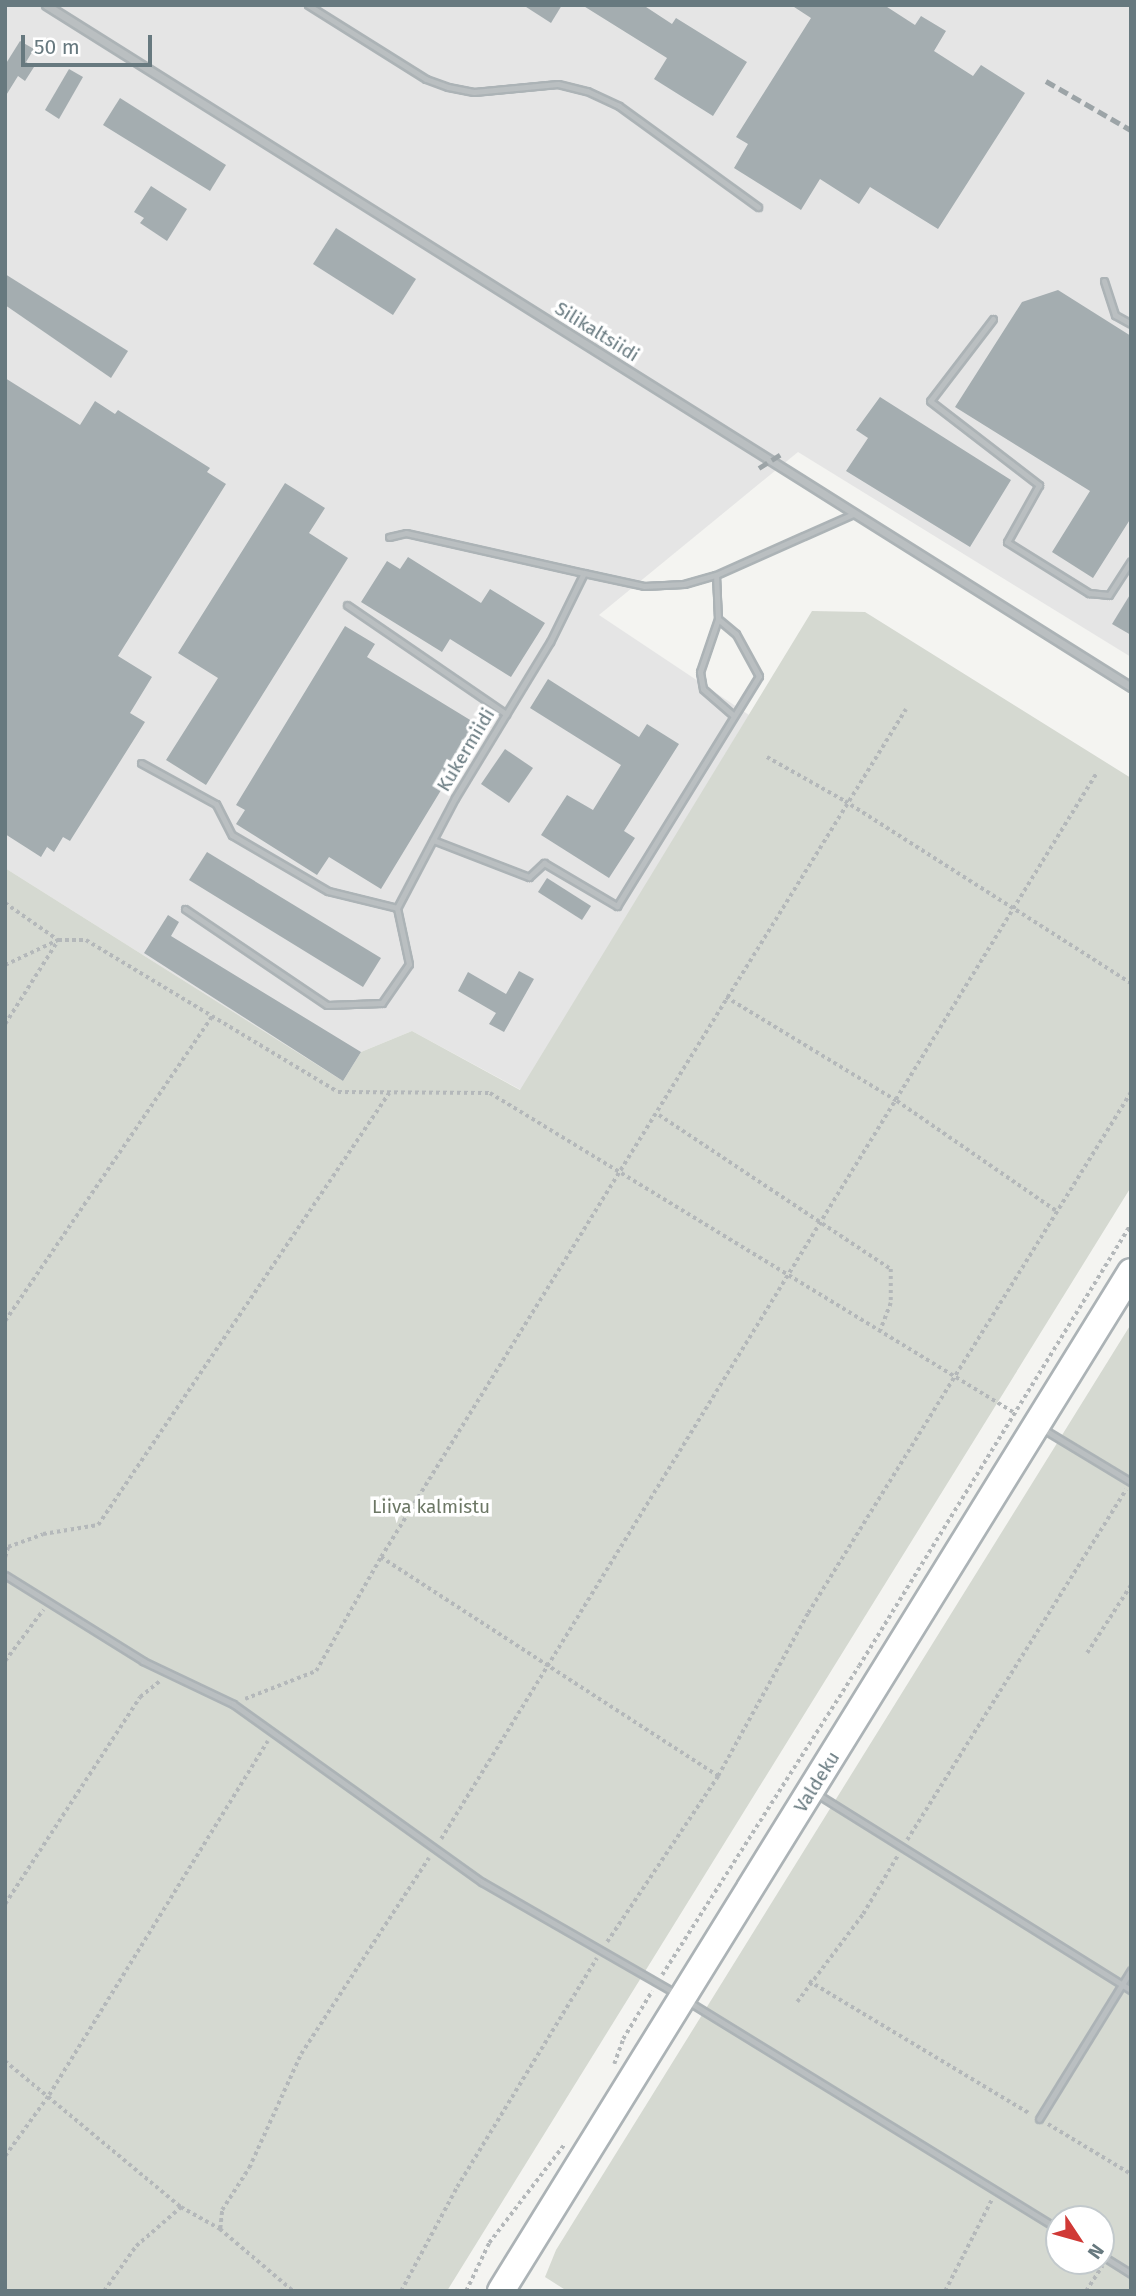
<!DOCTYPE html>
<html>
<head>
<meta charset="utf-8">
<style>
  body { margin:0 }
  #map { position:relative; width:1136px; height:2296px; overflow:hidden; background:#f4f4f1; font-family:"Fira Sans",sans-serif }
  div>[style] { position:absolute }
  [style*='--x'] { left:calc(var(--x)*1px); top:calc(var(--y)*1px); width:calc(var(--w)*1px); rotate:calc(var(--a)*1deg) }
  .built>* { inset:0; background:#e5e5e5 }
  .green>* { inset:0; background:#d5d9d1 }
  .building>* { inset:0; background:#a4adb0 }
  .path>* { height:3.5px; margin-top:-1.75px; transform-origin:0; background:repeating-linear-gradient(90deg,#b4b8ba 0 3.5px,transparent 0 7px) }
  .roads { filter:drop-shadow(2px 0 #acb3b6) drop-shadow(-2px 0 #acb3b6) drop-shadow(0 2px #acb3b6) drop-shadow(0 -2px #acb3b6) }
  .lane>* { height:5px; margin:-2.5px; padding:0 2.5px; transform-origin:2.5px; border-radius:2.5px; background:#babfc1 }
  .street>* { height:7px; margin:-3.5px; padding:0 3.5px; transform-origin:3.5px; border-radius:3.5px; background:#babfc1 }
  .secondary>* { height:26px; margin:-13px; padding:0 13px; transform-origin:13px; border-radius:13px; background:#fff }
  .rail>* { height:5px; margin-top:-2.5px; transform-origin:0; background:repeating-linear-gradient(90deg,#9ca4a7 0 10px,transparent 0 15px) }
  span { translate:-50% -50%; white-space:nowrap; text-align:center; line-height:1.15; -webkit-text-stroke:7px #fff; paint-order:stroke }
  .street-label { font-size:19px; color:#67797f }
  .park-label { font-size:19px; color:#6c7765 }
  .frame { position:absolute; inset:0; border:7px solid #67797f; pointer-events:none }
  .north { position:absolute; left:1045px; top:2205px; width:70px; height:70px; box-sizing:border-box; background:#fff; border:2px solid #c2c9cc; border-radius:50%; rotate:126deg; font-size:19px; font-weight:700; line-height:28px; text-align:center; color:#67797f }
  .north::after { content:''; display:block; margin:auto; width:24px; height:32px; background:#d03936; clip-path:polygon(50% 0,100% 100%,50% 72%,0 100%) }
  .scale { position:absolute; left:21px; top:35px; width:131px; height:32px; box-sizing:border-box; border:4px solid #67797f; border-top:0; padding-left:9px; font-size:21px; line-height:24px; white-space:nowrap; color:#67797f; -webkit-text-stroke:5px #fff; paint-order:stroke }
</style>
</head>
<body>
<div id="map">
  <div class="built">
    <div style="clip-path:polygon(5px 5px,1131px 5px,1131px 657px,798px 452px,599px 615px,749px 715px,521px 1090px,412px 1031px,361px 1052px,343px 1081px,5px 868px)"></div>
  </div>
  <div class="green">
    <div style="clip-path:polygon(812px 611px,865px 612px,1131px 778px,1131px 1187px,447px 2291px,5px 2291px,5px 868px,343px 1081px,361px 1052px,412px 1031px,520px 1090px)"></div>
    <div style="clip-path:polygon(evenodd,1131px 1324px,1131px 2291px,567px 2291px,545px 2277px,556px 2250px,1131px 1324px,1059px 2219px,1101px 2219px,1101px 2261px,1059px 2261px,1059px 2219px)"></div>
  </div>
  <div class="building">
    <div style="clip-path:polygon(523px 5px,562px 5px,551px 23px)"></div>
    <div style="clip-path:polygon(582px 5px,643px 5px,672px 24px,676px 18px,747px 62px,713px 116px,654px 79px,667px 58px)"></div>
    <div style="clip-path:polygon(791px 5px,884px 5px,915px 25px,921px 16px,946px 31px,934px 51px,973px 76px,981px 65px,1025px 93px,938px 229px,870px 187px,859px 204px,820px 179px,801px 210px,734px 168px,748px 144px,736px 137px,811px 18px)"></div>
    <div style="clip-path:polygon(20px 41px,34px 49px,26px 62px,34px 67px,25px 81px,18px 76px,5px 97px,5px 65px)"></div>
    <div style="clip-path:polygon(69px 69px,83px 77px,59px 119px,45px 110px)"></div>
    <div style="clip-path:polygon(120px 98px,226px 165px,210px 191px,103px 125px)"></div>
    <div style="clip-path:polygon(151px 186px,187px 209px,167px 241px,140px 223px,144px 218px,134px 212px)"></div>
    <div style="clip-path:polygon(336px 228px,416px 279px,393px 315px,313px 264px)"></div>
    <div style="clip-path:polygon(5px 274px,128px 351px,111px 378px,5px 305px)"></div>
    <div style="clip-path:polygon(1058px 290px,1131px 336px,1131px 518px,1093px 578px,1052px 552px,1090px 491px,955px 407px,1022px 302px)"></div>
    <div style="clip-path:polygon(5px 378px,80px 425px,95px 401px,115px 414px,118px 410px,210px 468px,207px 472px,226px 484px,118px 656px,152px 677px,130px 713px,145px 722px,70px 841px,63px 837px,54px 852px,47px 847px,41px 857px,5px 834px)"></div>
    <div style="clip-path:polygon(880px 397px,1011px 480px,970px 547px,846px 471px,868px 438px,856px 430px)"></div>
    <div style="clip-path:polygon(285px 483px,325px 508px,309px 533px,348px 558px,206px 785px,166px 760px,218px 678px,178px 653px)"></div>
    <div style="clip-path:polygon(408px 557px,481px 603px,490px 589px,545px 623px,511px 677px,450px 639px,442px 652px,361px 602px,387px 561px,400px 569px)"></div>
    <div style="clip-path:polygon(1131px 593px,1131px 635px,1112px 624px)"></div>
    <div style="clip-path:polygon(345px 626px,375px 644px,367px 657px,480px 726px,381px 889px,329px 857px,317px 875px,236px 824px,245px 810px,236px 805px)"></div>
    <div style="clip-path:polygon(548px 679px,639px 737px,647px 724px,679px 744px,624px 831px,635px 838px,609px 878px,541px 835px,567px 795px,593px 810px,621px 765px,530px 708px)"></div>
    <div style="clip-path:polygon(505px 749px,533px 768px,509px 803px,481px 784px)"></div>
    <div style="clip-path:polygon(207px 852px,381px 958px,363px 987px,189px 880px)"></div>
    <div style="clip-path:polygon(547px 878px,591px 906px,582px 920px,538px 892px)"></div>
    <div style="clip-path:polygon(168px 915px,179px 922px,171px 936px,361px 1052px,343px 1081px,144px 953px)"></div>
    <div style="clip-path:polygon(519px 971px,534px 979px,504px 1032px,489px 1024px,496px 1013px,458px 991px,468px 972px,506px 994px)"></div>
  </div>
  <div class="path">
    <div style="--x:767;--y:757;--w:90;--a:29.4"></div>
    <div style="--x:845;--y:801;--w:339;--a:32.5"></div>
    <div style="--x:5;--y:903;--w:65;--a:34.9"></div>
    <div style="--x:5;--y:965;--w:59;--a:-25.3"></div>
    <div style="--x:58;--y:940;--w:28;--a:0"></div>
    <div style="--x:86;--y:940;--w:294;--a:31.1"></div>
    <div style="--x:338;--y:1092;--w:152;--a:0.4"></div>
    <div style="--x:490;--y:1093;--w:613;--a:31.38"></div>
    <div style="--x:726;--y:997;--w:200;--a:31.3"></div>
    <div style="--x:897;--y:1101;--w:196;--a:34.6"></div>
    <div style="--x:5;--y:1024;--w:97;--a:-57.6"></div>
    <div style="--x:659;--y:1115;--w:278;--a:33.6"></div>
    <div style="--x:891;--y:1269;--w:34;--a:90"></div>
    <div style="--x:891;--y:1303;--w:30;--a:111"></div>
    <div style="--x:5;--y:1321;--w:369;--a:-55.8"></div>
    <div style="--x:5;--y:1557;--w:10;--a:-73"></div>
    <div style="--x:8;--y:1547;--w:37;--a:-20"></div>
    <div style="--x:43;--y:1534;--w:56;--a:-9.3"></div>
    <div style="--x:98;--y:1525;--w:521;--a:-56.04"></div>
    <div style="--x:381;--y:1557;--w:402;--a:33"></div>
    <div style="--x:1087;--y:1653;--w:81;--a:-57.1"></div>
    <div style="--x:5;--y:1661;--w:64;--a:-53.3"></div>
    <div style="--x:245;--y:1699;--w:76;--a:-21.5"></div>
    <div style="--x:316;--y:1671;--w:131;--a:-60.3"></div>
    <div style="--x:381;--y:1557;--w:997;--a:-58.24"></div>
    <div style="--x:441;--y:1839;--w:1250;--a:-58.41"></div>
    <div style="--x:907;--y:1840;--w:413;--a:-58"></div>
    <div style="--x:5;--y:1904;--w:247;--a:-56.9"></div>
    <div style="--x:140;--y:1697;--w:27;--a:-39"></div>
    <div style="--x:607;--y:1942;--w:200;--a:-56.2"></div>
    <div style="--x:718;--y:1776;--w:186;--a:-61.1"></div>
    <div style="--x:808;--y:1613;--w:613;--a:-58.2"></div>
    <div style="--x:662;--y:1975;--w:366;--a:-57.5"></div>
    <div style="--x:859;--y:1666;--w:519;--a:-58.39"></div>
    <div style="--x:809;--y:1981;--w:257;--a:31"></div>
    <div style="--x:797;--y:2002;--w:110;--a:-53.1"></div>
    <div style="--x:863;--y:1914;--w:69;--a:-59.3"></div>
    <div style="--x:5;--y:2061;--w:229;--a:39.7"></div>
    <div style="--x:181;--y:2207;--w:45;--a:29.4"></div>
    <div style="--x:220;--y:2229;--w:96;--a:40.3"></div>
    <div style="--x:614;--y:2064;--w:27;--a:-70"></div>
    <div style="--x:623;--y:2039;--w:56;--a:-58.9"></div>
    <div style="--x:1048;--y:2124;--w:97;--a:31.1"></div>
    <div style="--x:5;--y:2156;--w:75;--a:-54.2"></div>
    <div style="--x:49;--y:2095;--w:416;--a:-58.3"></div>
    <div style="--x:220;--y:2229;--w:19;--a:-84"></div>
    <div style="--x:222;--y:2210;--w:50;--a:-57.3"></div>
    <div style="--x:249;--y:2168;--w:125;--a:-65.5"></div>
    <div style="--x:301;--y:2054;--w:234;--a:-56.9"></div>
    <div style="--x:104;--y:2291;--w:55;--a:-54.6"></div>
    <div style="--x:136;--y:2246;--w:60;--a:-40.9"></div>
    <div style="--x:401;--y:2291;--w:118;--a:-61.7"></div>
    <div style="--x:457;--y:2187;--w:268;--a:-58.6"></div>
    <div style="--x:466;--y:2291;--w:53;--a:-64.4"></div>
    <div style="--x:489;--y:2243;--w:123;--a:-52.6"></div>
    <div style="--x:945;--y:2291;--w:103;--a:-62.9"></div>
    <div style="--x:1086;--y:2291;--w:30;--a:-57"></div>
  </div>
  <div class="roads">
    <div class="lane">
      <div style="--x:308;--y:5;--w:139;--a:32.1"></div>
      <div style="--x:426;--y:79;--w:23;--a:20"></div>
      <div style="--x:448;--y:87;--w:26;--a:11"></div>
      <div style="--x:474;--y:92;--w:84;--a:-5.4"></div>
      <div style="--x:558;--y:84;--w:30;--a:14"></div>
      <div style="--x:587;--y:91;--w:35;--a:25"></div>
      <div style="--x:619;--y:106;--w:172;--a:36"></div>
      <div style="--x:1104;--y:281;--w:36;--a:72"></div>
      <div style="--x:1115;--y:315;--w:18;--a:29"></div>
      <div style="--x:993;--y:319;--w:103;--a:127.5"></div>
      <div style="--x:930;--y:401;--w:138;--a:37.6"></div>
      <div style="--x:1039;--y:485;--w:65;--a:119.3"></div>
      <div style="--x:1007;--y:542;--w:97;--a:31.9"></div>
      <div style="--x:1089;--y:593;--w:20;--a:6"></div>
      <div style="--x:1109;--y:595;--w:40;--a:-57.1"></div>
      <div style="--x:389;--y:537;--w:17;--a:-13"></div>
      <div style="--x:406;--y:533;--w:182;--a:12.7"></div>
      <div style="--x:716;--y:575;--w:44;--a:87.4"></div>
      <div style="--x:718;--y:619;--w:56;--a:108.8"></div>
      <div style="--x:700;--y:672;--w:17;--a:80"></div>
      <div style="--x:703;--y:689;--w:41;--a:41.1"></div>
      <div style="--x:347;--y:605;--w:193;--a:34.4"></div>
      <div style="--x:141;--y:763;--w:85;--a:28.7"></div>
      <div style="--x:216;--y:804;--w:35;--a:63"></div>
      <div style="--x:232;--y:835;--w:111;--a:30.3"></div>
      <div style="--x:328;--y:891;--w:71;--a:13.8"></div>
      <div style="--x:433;--y:840;--w:103;--a:21.1"></div>
      <div style="--x:529;--y:877;--w:21;--a:-43"></div>
      <div style="--x:544;--y:863;--w:85;--a:30.5"></div>
      <div style="--x:617;--y:906;--w:270;--a:-58.3"></div>
      <div style="--x:759;--y:676;--w:48;--a:-118.7"></div>
      <div style="--x:736;--y:634;--w:23;--a:-140"></div>
      <div style="--x:185;--y:909;--w:171;--a:34.1"></div>
      <div style="--x:327;--y:1005;--w:55;--a:-2.1"></div>
      <div style="--x:382;--y:1003;--w:47;--a:-55.3"></div>
      <div style="--x:409;--y:964;--w:57;--a:-102.1"></div>
      <div style="--x:397;--y:908;--w:124;--a:-62.2"></div>
      <div style="--x:455;--y:798;--w:183;--a:-58.7"></div>
      <div style="--x:550;--y:642;--w:77;--a:-63.8"></div>
      <div style="--x:584;--y:573;--w:61;--a:12.2"></div>
      <div style="--x:644;--y:586;--w:40;--a:-2.9"></div>
      <div style="--x:684;--y:584;--w:33;--a:-16"></div>
      <div style="--x:716;--y:575;--w:152;--a:-24"></div>
      <div style="--x:1043;--y:1429;--w:103;--a:31.1"></div>
      <div style="--x:5;--y:1575;--w:163;--a:31.9"></div>
      <div style="--x:143;--y:1661;--w:100;--a:25.5"></div>
      <div style="--x:233;--y:1704;--w:306;--a:35.6"></div>
      <div style="--x:482;--y:1882;--w:223;--a:29.9"></div>
      <div style="--x:817;--y:1794;--w:370;--a:32"></div>
      <div style="--x:689;--y:2002;--w:435;--a:31.6"></div>
      <div style="--x:1039;--y:2119;--w:175;--a:-58.3"></div>
      <div style="--x:1101;--y:2255;--w:36;--a:32"></div>
    </div>
    <div class="street">
      <div style="--x:46;--y:5;--w:1282;--a:32.15"></div>
    </div>
    <div class="secondary">
      <div style="--x:501;--y:2291;--w:1198;--a:-58.27"></div>
    </div>
  </div>
  <div class="rail">
    <div style="--x:1046;--y:81;--w:98;--a:30"></div>
    <div style="--x:759;--y:468;--w:26;--a:-32"></div>
  </div>
  <div class="street-label">
    <span style="left:597px;top:332px;rotate:32deg">Silikaltsiidi</span>
    <span style="left:466px;top:750px;rotate:-59deg">Kukermiidi</span>
    <span style="left:817px;top:1782px;rotate:-58deg">Valdeku</span>
  </div>
  <div class="park-label">
    <span style="left:431px;top:1507px">Liiva kalmistu</span>
  </div>
  <div class="frame"></div>
  <div class="north">N</div>
  <div class="scale">50 m</div>
</div>
</body>
</html>
